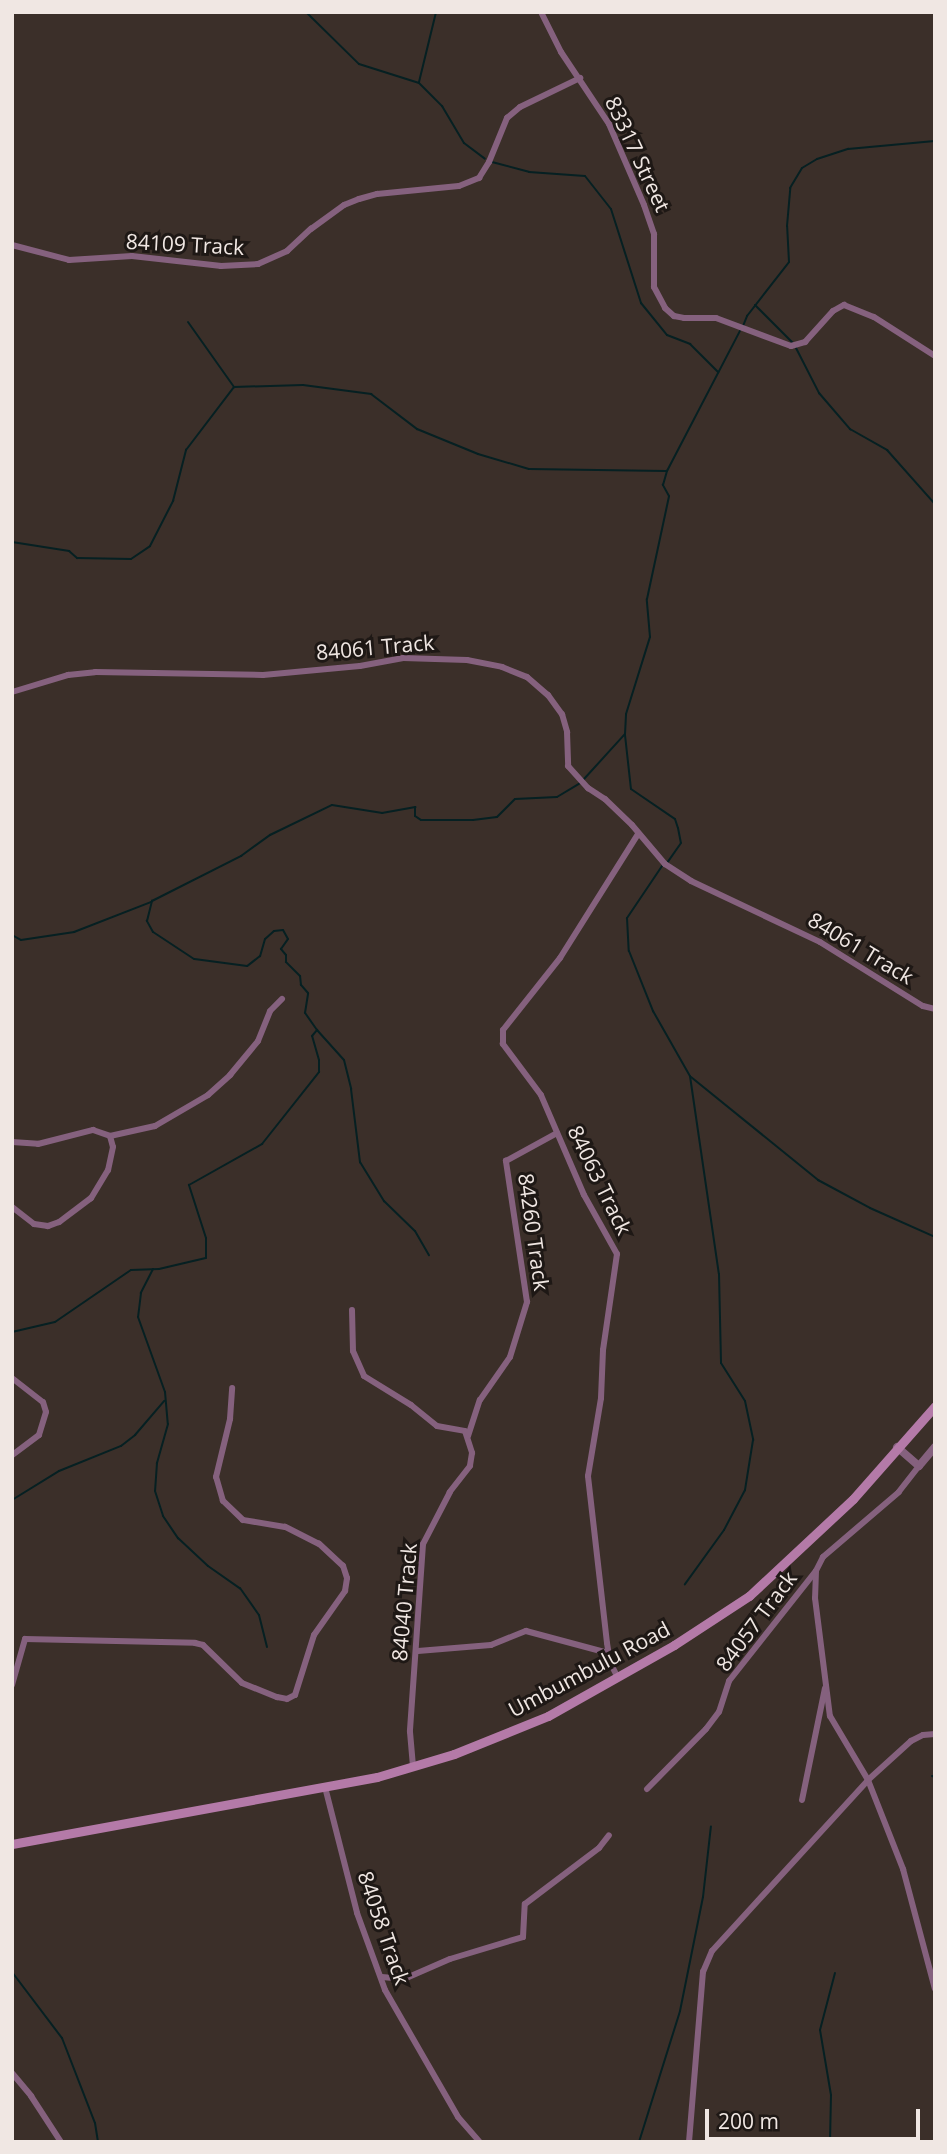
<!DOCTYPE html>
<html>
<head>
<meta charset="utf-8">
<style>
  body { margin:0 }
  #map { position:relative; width:947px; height:2154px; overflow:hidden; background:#3b2f29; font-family:"Open Sans",sans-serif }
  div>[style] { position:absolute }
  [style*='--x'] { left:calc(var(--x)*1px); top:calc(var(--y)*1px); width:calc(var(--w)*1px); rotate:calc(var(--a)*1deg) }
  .stream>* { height:2px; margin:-1px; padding:0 1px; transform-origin:1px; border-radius:1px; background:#062022 }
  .minor>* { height:6px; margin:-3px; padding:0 3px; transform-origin:3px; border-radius:3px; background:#85617e }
  .tertiary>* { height:8px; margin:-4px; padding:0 4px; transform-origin:4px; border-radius:4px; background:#85617e }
  .secondary>* { height:9px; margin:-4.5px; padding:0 4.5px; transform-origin:4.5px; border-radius:4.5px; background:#b47aa8 }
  span { translate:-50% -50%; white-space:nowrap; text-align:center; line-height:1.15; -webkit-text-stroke:6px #1e1815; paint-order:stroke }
  .street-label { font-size:21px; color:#f0e7e3 }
  .frame { position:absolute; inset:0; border:14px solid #f0e7e3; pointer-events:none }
  .scale { position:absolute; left:705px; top:2109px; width:215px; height:32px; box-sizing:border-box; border:4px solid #f0e7e3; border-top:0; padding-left:9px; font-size:21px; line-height:24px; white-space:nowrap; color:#f0e7e3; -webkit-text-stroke:5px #1e1815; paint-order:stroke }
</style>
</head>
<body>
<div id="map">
  <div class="stream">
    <div style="--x:306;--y:12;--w:74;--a:44.5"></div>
    <div style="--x:359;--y:64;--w:63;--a:17.6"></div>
    <div style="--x:419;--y:83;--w:33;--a:45"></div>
    <div style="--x:442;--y:106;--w:43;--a:59.3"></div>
    <div style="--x:464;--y:143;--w:26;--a:37"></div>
    <div style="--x:419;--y:82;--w:72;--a:-76.3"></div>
    <div style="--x:492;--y:162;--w:38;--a:15"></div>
    <div style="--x:529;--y:172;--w:56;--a:4.1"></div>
    <div style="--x:585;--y:176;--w:42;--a:51.8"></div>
    <div style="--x:611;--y:209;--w:99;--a:72.3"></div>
    <div style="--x:641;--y:303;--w:41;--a:50.9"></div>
    <div style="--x:667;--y:335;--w:25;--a:21"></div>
    <div style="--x:690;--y:344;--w:40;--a:45"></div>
    <div style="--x:755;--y:305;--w:54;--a:45"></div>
    <div style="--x:188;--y:322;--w:80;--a:54.7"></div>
    <div style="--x:743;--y:326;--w:11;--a:-68"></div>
    <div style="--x:747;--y:316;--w:68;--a:-52.1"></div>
    <div style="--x:789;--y:262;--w:36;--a:-93"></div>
    <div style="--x:787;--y:226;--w:38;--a:-85"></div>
    <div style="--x:790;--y:188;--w:23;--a:-59"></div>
    <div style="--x:802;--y:168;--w:17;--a:-31"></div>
    <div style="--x:817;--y:159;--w:33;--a:-18"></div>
    <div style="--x:848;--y:149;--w:87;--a:-5.3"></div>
    <div style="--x:796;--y:348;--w:51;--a:62.9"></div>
    <div style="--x:819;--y:393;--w:48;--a:49.3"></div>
    <div style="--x:850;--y:429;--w:43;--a:29.6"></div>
    <div style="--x:887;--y:450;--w:72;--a:48.4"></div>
    <div style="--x:12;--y:542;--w:58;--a:9"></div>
    <div style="--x:69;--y:551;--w:11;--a:41"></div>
    <div style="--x:77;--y:558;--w:54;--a:1.1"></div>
    <div style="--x:131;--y:559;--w:23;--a:-34"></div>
    <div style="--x:150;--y:546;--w:51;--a:-62.9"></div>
    <div style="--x:173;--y:501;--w:53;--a:-75.7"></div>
    <div style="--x:186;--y:450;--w:79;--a:-52.7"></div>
    <div style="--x:234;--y:387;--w:69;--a:-1.7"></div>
    <div style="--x:303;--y:385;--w:69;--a:7.5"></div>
    <div style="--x:371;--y:394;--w:58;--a:37.3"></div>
    <div style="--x:417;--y:429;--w:66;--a:22.3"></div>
    <div style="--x:478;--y:454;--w:53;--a:16.4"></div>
    <div style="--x:529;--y:469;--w:137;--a:0.8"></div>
    <div style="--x:625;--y:735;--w:54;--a:83.7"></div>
    <div style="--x:631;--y:789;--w:53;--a:34.3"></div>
    <div style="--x:675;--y:819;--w:9;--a:72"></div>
    <div style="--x:678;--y:828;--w:15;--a:79"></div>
    <div style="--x:681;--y:843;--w:24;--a:125"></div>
    <div style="--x:584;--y:779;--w:61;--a:-47.7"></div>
    <div style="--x:625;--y:734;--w:20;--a:-87"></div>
    <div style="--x:626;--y:714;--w:81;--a:-72.7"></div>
    <div style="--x:650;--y:637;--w:38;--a:-95"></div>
    <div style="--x:647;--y:599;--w:105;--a:-77.9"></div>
    <div style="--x:669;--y:496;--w:13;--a:-119"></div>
    <div style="--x:663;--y:485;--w:15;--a:-74"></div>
    <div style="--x:667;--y:471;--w:158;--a:-62.5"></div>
    <div style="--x:662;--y:866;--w:63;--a:123.9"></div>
    <div style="--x:627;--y:918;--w:33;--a:87"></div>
    <div style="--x:629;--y:951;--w:65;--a:68.2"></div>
    <div style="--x:653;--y:1011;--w:75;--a:60.4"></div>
    <div style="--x:690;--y:1076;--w:200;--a:81.7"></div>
    <div style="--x:719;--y:1274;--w:89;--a:88.7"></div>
    <div style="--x:721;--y:1363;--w:45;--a:57.7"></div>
    <div style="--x:745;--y:1401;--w:40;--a:78"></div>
    <div style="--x:753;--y:1440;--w:51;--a:99.1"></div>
    <div style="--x:745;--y:1490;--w:45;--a:117.7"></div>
    <div style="--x:724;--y:1530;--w:67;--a:125.8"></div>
    <div style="--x:12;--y:935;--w:10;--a:29"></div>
    <div style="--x:21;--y:940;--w:54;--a:-8.6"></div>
    <div style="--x:74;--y:932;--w:83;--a:-21.3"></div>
    <div style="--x:317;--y:1030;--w:40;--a:48"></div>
    <div style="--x:344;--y:1060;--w:30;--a:76"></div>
    <div style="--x:351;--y:1089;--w:74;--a:83"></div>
    <div style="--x:360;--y:1162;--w:46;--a:58.4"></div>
    <div style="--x:384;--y:1201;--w:43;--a:44.1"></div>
    <div style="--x:415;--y:1231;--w:28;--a:60"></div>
    <div style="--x:691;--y:1077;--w:164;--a:39"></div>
    <div style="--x:818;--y:1180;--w:59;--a:28.3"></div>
    <div style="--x:870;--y:1208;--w:71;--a:24"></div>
    <div style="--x:153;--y:1269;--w:27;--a:117"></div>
    <div style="--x:141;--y:1293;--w:24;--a:97"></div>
    <div style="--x:138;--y:1317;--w:80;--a:70.2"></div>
    <div style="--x:165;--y:1392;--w:32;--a:85"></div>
    <div style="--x:168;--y:1424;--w:41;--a:105.8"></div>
    <div style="--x:157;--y:1463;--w:28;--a:94"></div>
    <div style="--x:155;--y:1491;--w:26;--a:72"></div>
    <div style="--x:163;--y:1516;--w:27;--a:56"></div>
    <div style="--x:178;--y:1538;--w:41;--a:43"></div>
    <div style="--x:208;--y:1566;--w:39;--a:35"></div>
    <div style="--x:240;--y:1588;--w:33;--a:55"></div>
    <div style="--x:259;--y:1615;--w:33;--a:76"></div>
    <div style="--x:12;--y:1332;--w:44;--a:-13.1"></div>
    <div style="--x:55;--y:1322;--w:92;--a:-34.4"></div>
    <div style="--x:131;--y:1270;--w:28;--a:-2"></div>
    <div style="--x:159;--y:1269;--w:48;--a:-13.2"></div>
    <div style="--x:206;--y:1258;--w:20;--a:-90"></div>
    <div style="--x:206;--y:1238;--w:56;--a:-107.8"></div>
    <div style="--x:189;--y:1185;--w:84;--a:-29.3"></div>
    <div style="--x:262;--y:1144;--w:92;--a:-51.6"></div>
    <div style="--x:319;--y:1072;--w:12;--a:-90"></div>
    <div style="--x:319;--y:1060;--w:25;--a:-106"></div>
    <div style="--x:312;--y:1036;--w:8;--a:-50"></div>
    <div style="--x:317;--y:1030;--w:21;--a:-125"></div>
    <div style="--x:305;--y:1013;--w:20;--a:-81"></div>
    <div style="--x:308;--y:993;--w:11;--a:-131"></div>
    <div style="--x:301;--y:985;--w:9;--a:-96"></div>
    <div style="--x:300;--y:976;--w:20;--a:-135"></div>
    <div style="--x:286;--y:962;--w:7;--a:-90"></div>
    <div style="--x:286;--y:955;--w:8;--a:-130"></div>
    <div style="--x:281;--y:949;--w:12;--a:-55"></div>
    <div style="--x:288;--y:939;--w:10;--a:-119"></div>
    <div style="--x:283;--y:930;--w:9;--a:174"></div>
    <div style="--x:274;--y:931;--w:12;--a:138"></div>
    <div style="--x:265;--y:939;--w:18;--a:106"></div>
    <div style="--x:260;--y:956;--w:16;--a:142"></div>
    <div style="--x:247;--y:966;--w:53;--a:-172.5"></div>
    <div style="--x:194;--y:959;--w:49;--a:-146.6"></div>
    <div style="--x:153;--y:932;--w:13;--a:-119"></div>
    <div style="--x:147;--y:921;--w:21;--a:-76"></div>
    <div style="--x:152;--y:901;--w:100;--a:-26.8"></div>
    <div style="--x:241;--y:856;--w:36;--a:-36"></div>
    <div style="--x:270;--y:835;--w:69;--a:-25.8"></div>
    <div style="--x:332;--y:805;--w:51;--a:9.1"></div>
    <div style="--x:382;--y:813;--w:34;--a:-10"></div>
    <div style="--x:415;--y:807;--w:9;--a:90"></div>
    <div style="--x:415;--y:816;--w:7;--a:34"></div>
    <div style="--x:421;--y:820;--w:52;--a:0"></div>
    <div style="--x:473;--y:820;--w:24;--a:-7"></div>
    <div style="--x:497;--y:817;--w:25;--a:-45"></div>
    <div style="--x:515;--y:799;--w:42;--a:-2.7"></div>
    <div style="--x:557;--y:797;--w:26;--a:-31"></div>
    <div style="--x:12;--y:1500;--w:55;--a:-31.7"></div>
    <div style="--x:59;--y:1471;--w:67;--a:-22"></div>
    <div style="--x:121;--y:1446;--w:18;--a:-38"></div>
    <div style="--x:135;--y:1435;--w:45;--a:-49.5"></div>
    <div style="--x:932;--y:1776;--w:3;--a:18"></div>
    <div style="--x:12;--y:1972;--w:83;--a:52.9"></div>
    <div style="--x:62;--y:2038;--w:91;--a:68.8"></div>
    <div style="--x:95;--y:2123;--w:19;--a:81"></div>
    <div style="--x:639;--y:2142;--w:137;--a:-72.6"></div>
    <div style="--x:680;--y:2011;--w:116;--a:-78.6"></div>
    <div style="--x:703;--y:1897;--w:71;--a:-83.6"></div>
    <div style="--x:830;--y:2142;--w:47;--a:-88.8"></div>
    <div style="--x:831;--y:2095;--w:66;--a:-99.6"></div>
    <div style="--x:820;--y:2030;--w:59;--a:-75.3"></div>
  </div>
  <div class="minor">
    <div style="--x:541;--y:12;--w:45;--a:63.4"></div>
    <div style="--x:561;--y:52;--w:87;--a:56.3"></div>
    <div style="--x:609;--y:124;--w:88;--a:66.6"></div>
    <div style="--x:644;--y:205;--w:31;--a:71"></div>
    <div style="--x:654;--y:234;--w:53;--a:90"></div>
    <div style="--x:654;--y:287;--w:24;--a:62"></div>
    <div style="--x:665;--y:308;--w:12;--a:42"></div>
    <div style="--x:674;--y:316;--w:10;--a:11"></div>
    <div style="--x:684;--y:318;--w:32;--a:0"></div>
    <div style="--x:716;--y:318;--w:80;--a:20.5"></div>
    <div style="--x:791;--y:346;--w:15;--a:-16"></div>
    <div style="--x:805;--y:342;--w:42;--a:-47.9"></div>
    <div style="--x:833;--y:311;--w:13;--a:-29"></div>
    <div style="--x:844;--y:305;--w:32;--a:22"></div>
    <div style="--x:874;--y:317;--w:72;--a:32.6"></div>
    <div style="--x:12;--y:245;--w:59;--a:14.7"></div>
    <div style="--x:69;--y:260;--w:63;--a:-3.6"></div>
    <div style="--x:132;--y:256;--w:90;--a:6.4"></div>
    <div style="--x:221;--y:266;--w:37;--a:-3"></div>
    <div style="--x:258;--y:264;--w:32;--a:-24"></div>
    <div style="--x:287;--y:251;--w:33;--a:-43"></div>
    <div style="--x:311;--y:229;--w:41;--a:-36"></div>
    <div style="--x:344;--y:205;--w:16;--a:-22"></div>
    <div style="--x:359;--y:199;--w:19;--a:-16"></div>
    <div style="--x:377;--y:194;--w:82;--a:-5.6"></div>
    <div style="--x:459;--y:186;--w:22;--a:-22"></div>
    <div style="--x:479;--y:178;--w:19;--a:-58"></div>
    <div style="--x:489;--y:162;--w:48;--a:-67.8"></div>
    <div style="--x:507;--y:118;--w:17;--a:-40"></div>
    <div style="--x:520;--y:107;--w:67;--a:-25.8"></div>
    <div style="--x:12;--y:692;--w:59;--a:-16.9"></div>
    <div style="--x:68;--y:675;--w:27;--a:-6"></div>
    <div style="--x:95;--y:672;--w:168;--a:1"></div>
    <div style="--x:263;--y:675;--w:97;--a:-5.3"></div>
    <div style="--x:360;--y:666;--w:44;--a:-10.5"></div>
    <div style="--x:403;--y:658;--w:64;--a:1.8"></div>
    <div style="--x:467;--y:660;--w:36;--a:11"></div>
    <div style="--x:502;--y:667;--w:27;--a:22"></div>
    <div style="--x:527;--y:677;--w:28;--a:41"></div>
    <div style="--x:548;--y:695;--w:24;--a:54"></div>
    <div style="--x:562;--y:714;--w:19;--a:74"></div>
    <div style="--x:567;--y:732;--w:34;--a:88"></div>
    <div style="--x:568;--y:766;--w:30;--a:48"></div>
    <div style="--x:588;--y:788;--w:20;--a:33"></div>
    <div style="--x:605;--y:799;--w:37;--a:44"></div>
    <div style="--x:632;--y:825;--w:51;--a:49.8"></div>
    <div style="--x:665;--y:864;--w:31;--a:33"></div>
    <div style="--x:691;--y:881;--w:143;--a:25.3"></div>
    <div style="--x:820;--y:942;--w:121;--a:31.9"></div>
    <div style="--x:923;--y:1006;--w:12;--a:14"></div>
    <div style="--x:110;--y:1136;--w:46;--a:-12.5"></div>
    <div style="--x:155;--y:1126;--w:61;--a:-30.3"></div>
    <div style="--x:208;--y:1095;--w:30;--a:-42"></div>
    <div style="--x:230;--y:1075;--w:44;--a:-50.5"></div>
    <div style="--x:258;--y:1041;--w:32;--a:-68"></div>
    <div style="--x:270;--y:1011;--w:17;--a:-45"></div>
    <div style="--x:12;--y:1142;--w:26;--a:4"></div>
    <div style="--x:38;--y:1144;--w:57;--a:-14.3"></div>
    <div style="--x:93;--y:1130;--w:18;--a:19"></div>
    <div style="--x:110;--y:1136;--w:11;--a:75"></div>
    <div style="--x:113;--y:1147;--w:24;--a:102"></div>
    <div style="--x:108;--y:1170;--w:33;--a:121"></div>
    <div style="--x:91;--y:1198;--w:40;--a:143"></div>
    <div style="--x:59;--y:1222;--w:12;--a:160"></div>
    <div style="--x:48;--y:1226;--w:14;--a:-172"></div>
    <div style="--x:34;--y:1224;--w:28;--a:-142"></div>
    <div style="--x:352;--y:1310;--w:41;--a:88.6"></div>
    <div style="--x:353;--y:1351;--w:27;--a:66"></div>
    <div style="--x:364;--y:1376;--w:55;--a:31.7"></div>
    <div style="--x:411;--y:1405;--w:33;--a:39"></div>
    <div style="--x:437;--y:1426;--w:28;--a:10"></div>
    <div style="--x:465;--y:1431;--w:23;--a:72"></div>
    <div style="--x:472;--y:1453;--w:13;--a:99"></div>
    <div style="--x:470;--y:1466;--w:33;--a:128"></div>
    <div style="--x:450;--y:1492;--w:59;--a:117.4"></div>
    <div style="--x:423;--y:1544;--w:188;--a:94"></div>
    <div style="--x:410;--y:1732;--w:35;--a:85"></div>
    <div style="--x:12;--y:1378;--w:39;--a:38"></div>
    <div style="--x:43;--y:1402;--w:10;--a:73"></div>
    <div style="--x:46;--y:1412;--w:24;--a:107"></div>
    <div style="--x:39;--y:1435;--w:34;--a:143"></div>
    <div style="--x:468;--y:1436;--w:38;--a:-72"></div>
    <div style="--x:480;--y:1400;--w:52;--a:-55.1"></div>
    <div style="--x:510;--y:1357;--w:58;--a:-72.8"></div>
    <div style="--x:527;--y:1302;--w:143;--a:-98.5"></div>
    <div style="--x:506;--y:1161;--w:58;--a:-28.8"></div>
    <div style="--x:919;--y:1466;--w:33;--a:128"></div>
    <div style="--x:899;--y:1492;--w:100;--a:139.5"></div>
    <div style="--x:823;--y:1557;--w:16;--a:117"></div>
    <div style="--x:816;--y:1571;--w:27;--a:92"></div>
    <div style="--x:815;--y:1598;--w:119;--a:82.8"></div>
    <div style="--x:830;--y:1716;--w:74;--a:59.3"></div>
    <div style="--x:868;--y:1780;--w:96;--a:68.5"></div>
    <div style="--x:903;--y:1869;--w:124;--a:75.1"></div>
    <div style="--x:418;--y:1651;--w:73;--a:-4.7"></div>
    <div style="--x:491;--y:1645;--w:38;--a:-22"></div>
    <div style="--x:526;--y:1631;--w:85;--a:15"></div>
    <div style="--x:618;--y:1678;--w:18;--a:-117"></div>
    <div style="--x:610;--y:1662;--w:19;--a:-99"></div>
    <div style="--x:607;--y:1643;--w:168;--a:-96.5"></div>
    <div style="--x:588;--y:1476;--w:79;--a:-80.5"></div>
    <div style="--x:601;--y:1398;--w:48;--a:-87.6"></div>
    <div style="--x:603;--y:1350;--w:97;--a:-81.7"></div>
    <div style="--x:617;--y:1254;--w:68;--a:-119.2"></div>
    <div style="--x:584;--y:1195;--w:109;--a:-113.3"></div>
    <div style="--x:541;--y:1095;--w:64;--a:-126.7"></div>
    <div style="--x:503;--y:1044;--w:14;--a:-90"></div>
    <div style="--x:503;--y:1030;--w:92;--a:-51.6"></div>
    <div style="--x:560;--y:958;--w:146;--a:-57.8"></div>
    <div style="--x:12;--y:1685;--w:48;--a:-74.2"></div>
    <div style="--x:25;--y:1639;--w:170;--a:1.3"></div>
    <div style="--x:195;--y:1643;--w:8;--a:14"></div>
    <div style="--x:203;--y:1645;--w:54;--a:44.3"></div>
    <div style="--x:242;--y:1683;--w:38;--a:22"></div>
    <div style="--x:277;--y:1697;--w:10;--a:11"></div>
    <div style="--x:287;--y:1699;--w:9;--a:-27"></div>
    <div style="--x:295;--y:1695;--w:63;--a:-72.4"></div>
    <div style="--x:314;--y:1635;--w:54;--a:-54.8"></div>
    <div style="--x:345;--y:1591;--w:13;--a:-81"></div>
    <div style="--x:347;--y:1578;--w:13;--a:-108"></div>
    <div style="--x:343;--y:1566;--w:33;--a:-137"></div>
    <div style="--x:319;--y:1544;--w:38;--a:-153"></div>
    <div style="--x:285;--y:1527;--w:43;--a:-170.5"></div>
    <div style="--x:243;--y:1520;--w:28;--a:-136"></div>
    <div style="--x:223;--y:1501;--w:25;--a:-106"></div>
    <div style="--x:216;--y:1477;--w:60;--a:-76.4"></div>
    <div style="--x:230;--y:1419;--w:31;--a:-86"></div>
    <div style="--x:325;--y:1787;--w:130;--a:75.7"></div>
    <div style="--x:357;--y:1913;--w:82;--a:70"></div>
    <div style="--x:385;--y:1990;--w:146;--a:60.1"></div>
    <div style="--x:458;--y:2117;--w:33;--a:49"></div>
    <div style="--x:647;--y:1789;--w:84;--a:-45.5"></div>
    <div style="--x:706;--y:1729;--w:21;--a:-53"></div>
    <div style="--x:719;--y:1712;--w:33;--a:-72"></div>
    <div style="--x:729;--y:1681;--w:140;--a:-51.7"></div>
    <div style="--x:802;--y:1800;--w:114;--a:-78.4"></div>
    <div style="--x:382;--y:1977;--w:22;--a:5"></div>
    <div style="--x:404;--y:1979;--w:50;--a:-23.5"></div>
    <div style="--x:450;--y:1959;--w:76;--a:-16.8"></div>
    <div style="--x:523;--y:1937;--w:33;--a:-87"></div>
    <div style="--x:525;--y:1904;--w:93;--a:-37.1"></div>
    <div style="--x:599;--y:1848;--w:16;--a:-52"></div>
    <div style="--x:12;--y:2073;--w:30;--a:50"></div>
    <div style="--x:31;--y:2096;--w:55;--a:56.9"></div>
    <div style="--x:689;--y:2142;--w:171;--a:-85.3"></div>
    <div style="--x:703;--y:1972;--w:23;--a:-67"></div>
    <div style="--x:712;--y:1951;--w:231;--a:-47.6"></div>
    <div style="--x:868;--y:1780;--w:58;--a:-42.2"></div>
    <div style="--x:911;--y:1741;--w:13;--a:-27"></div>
    <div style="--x:923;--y:1735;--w:12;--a:-5"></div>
  </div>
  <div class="tertiary">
    <div style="--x:897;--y:1447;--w:29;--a:41"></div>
    <div style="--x:919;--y:1466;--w:25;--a:-50"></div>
  </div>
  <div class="secondary">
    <div style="--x:12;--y:1844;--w:371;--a:-10.4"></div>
    <div style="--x:377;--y:1777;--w:80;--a:-16.6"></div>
    <div style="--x:454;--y:1754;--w:101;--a:-22"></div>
    <div style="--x:548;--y:1716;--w:145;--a:-29.4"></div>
    <div style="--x:674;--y:1645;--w:90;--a:-33.2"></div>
    <div style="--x:749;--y:1596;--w:142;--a:-43"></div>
    <div style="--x:853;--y:1499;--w:124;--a:-48.6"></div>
  </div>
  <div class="street-label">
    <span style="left:638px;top:154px;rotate:65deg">83317 Street</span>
    <span style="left:185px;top:244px;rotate:3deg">84109 Track</span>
    <span style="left:375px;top:647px;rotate:-5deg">84061 Track</span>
    <span style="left:861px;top:948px;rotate:31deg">84061 Track</span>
    <span style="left:600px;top:1180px;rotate:64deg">84063 Track</span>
    <span style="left:534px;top:1232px;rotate:82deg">84260 Track</span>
    <span style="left:404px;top:1602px;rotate:-85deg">84040 Track</span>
    <span style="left:756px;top:1621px;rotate:-53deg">84057 Track</span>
    <span style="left:589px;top:1669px;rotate:-28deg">Umbumbulu Road</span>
    <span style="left:384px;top:1928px;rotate:71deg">84058 Track</span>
  </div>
  <div class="frame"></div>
  <div class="scale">200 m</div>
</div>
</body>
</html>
